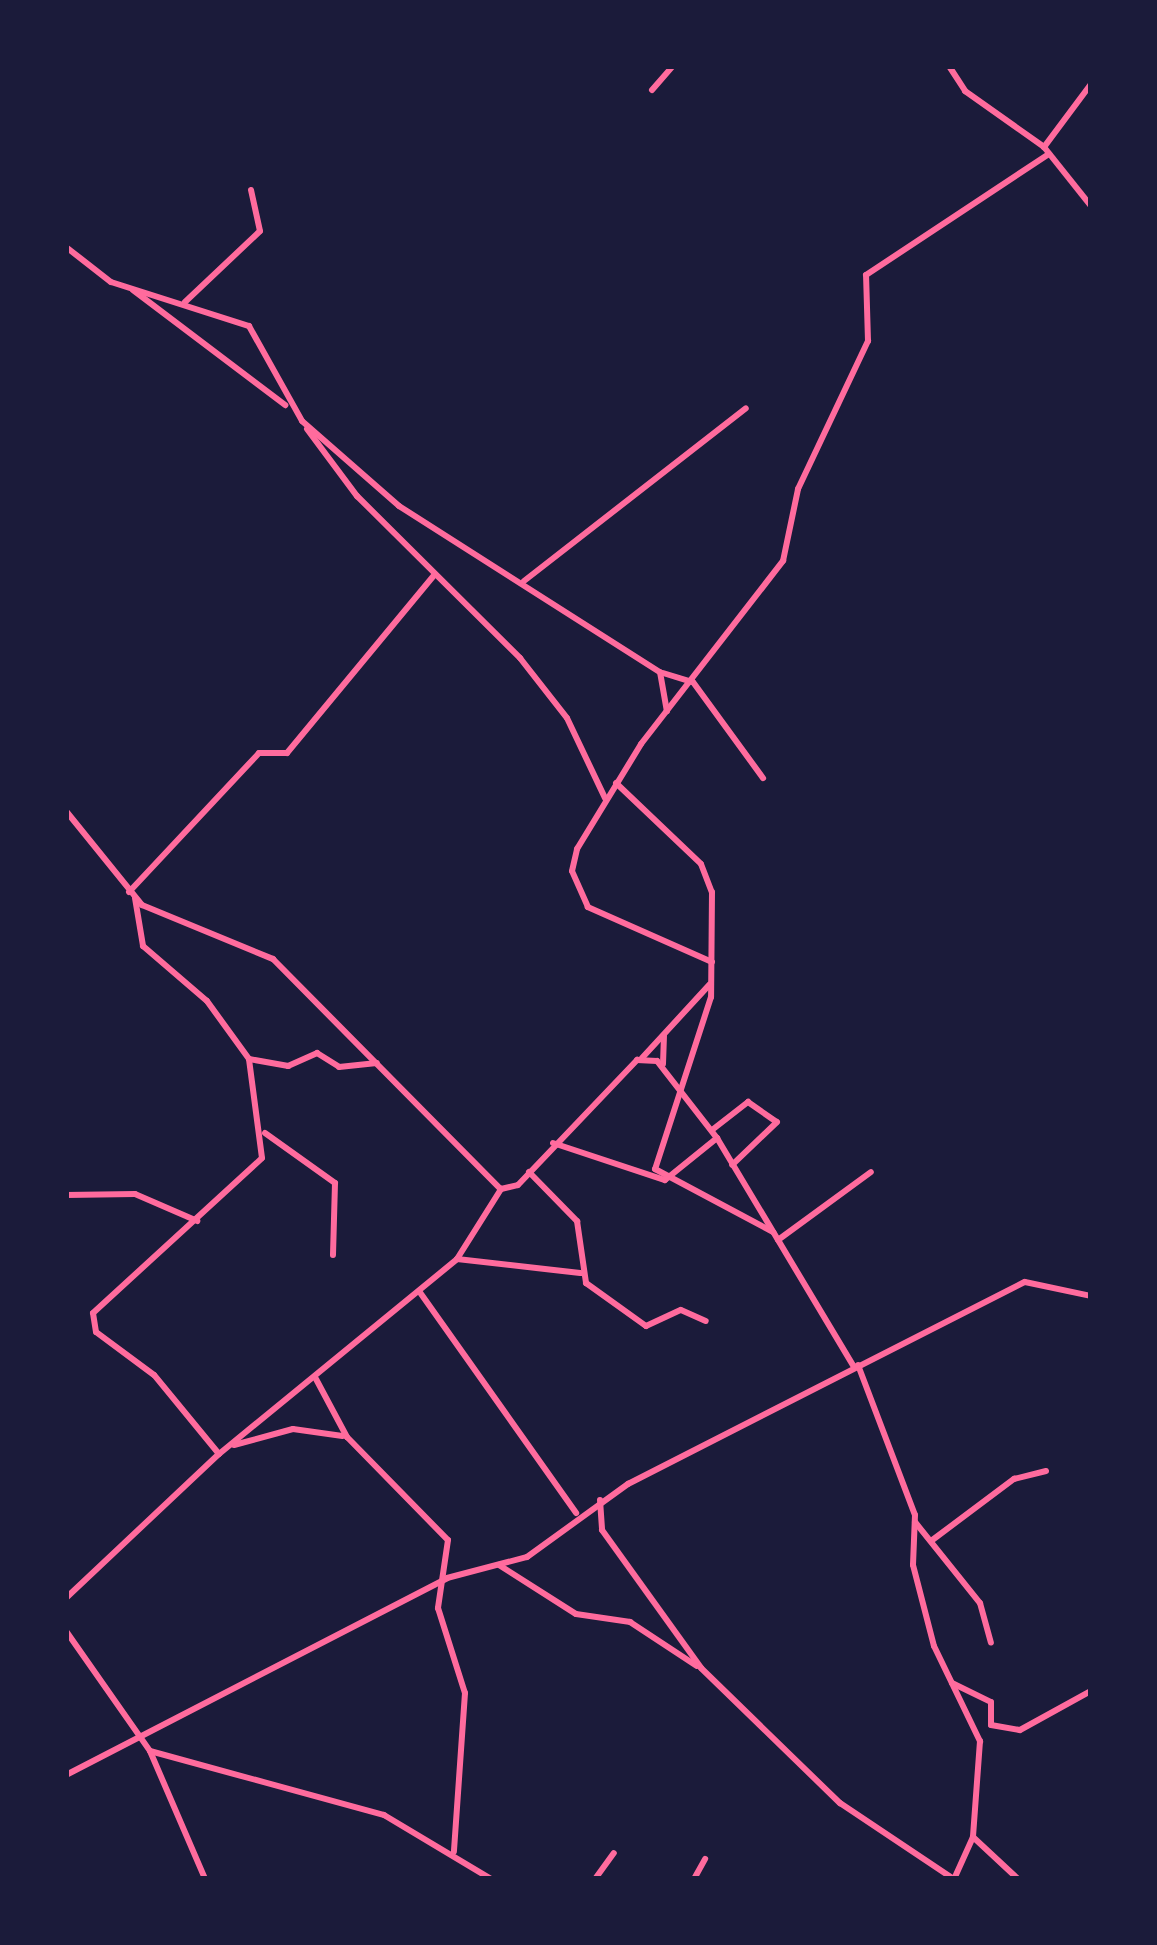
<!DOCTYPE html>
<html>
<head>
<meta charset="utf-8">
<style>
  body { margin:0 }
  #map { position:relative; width:1157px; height:1945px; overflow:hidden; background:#1b1b3a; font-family:"PT Sans Narrow",sans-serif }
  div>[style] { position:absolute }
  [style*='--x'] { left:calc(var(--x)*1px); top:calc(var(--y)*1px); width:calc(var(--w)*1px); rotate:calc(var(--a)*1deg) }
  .minor>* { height:6px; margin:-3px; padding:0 3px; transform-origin:3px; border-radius:3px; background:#ff6b9d }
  span { translate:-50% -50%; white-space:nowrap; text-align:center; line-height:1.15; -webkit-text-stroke:10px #1b1b3a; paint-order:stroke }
  .frame { position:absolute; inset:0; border:69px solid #1b1b3a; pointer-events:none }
</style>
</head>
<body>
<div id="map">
  <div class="minor">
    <div style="--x:949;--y:66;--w:30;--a:57"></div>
    <div style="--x:965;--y:91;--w:97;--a:35.3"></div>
    <div style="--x:1091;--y:84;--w:79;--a:126.7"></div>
    <div style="--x:1044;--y:147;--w:75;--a:51.5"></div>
    <div style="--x:652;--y:90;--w:32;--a:-49"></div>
    <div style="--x:66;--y:247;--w:57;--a:37.9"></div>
    <div style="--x:111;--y:282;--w:145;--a:17.7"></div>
    <div style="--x:249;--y:326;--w:109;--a:60.8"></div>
    <div style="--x:302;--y:421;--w:129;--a:41.2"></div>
    <div style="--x:399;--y:506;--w:309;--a:32.5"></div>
    <div style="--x:660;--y:672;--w:40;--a:80"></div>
    <div style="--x:133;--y:290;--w:191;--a:37.1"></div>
    <div style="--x:185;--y:302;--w:103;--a:-43.4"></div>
    <div style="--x:260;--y:231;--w:42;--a:-102.4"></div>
    <div style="--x:307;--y:429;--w:84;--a:53.3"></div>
    <div style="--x:357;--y:496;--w:230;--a:44.8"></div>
    <div style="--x:520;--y:658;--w:76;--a:51.9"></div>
    <div style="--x:567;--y:718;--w:89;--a:64.6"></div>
    <div style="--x:524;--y:581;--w:281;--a:-37.9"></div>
    <div style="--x:663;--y:673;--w:31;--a:17"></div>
    <div style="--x:693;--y:682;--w:119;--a:53.9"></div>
    <div style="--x:616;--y:783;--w:117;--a:43.6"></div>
    <div style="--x:701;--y:864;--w:30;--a:69"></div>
    <div style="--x:712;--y:892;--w:105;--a:90.5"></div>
    <div style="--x:711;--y:997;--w:181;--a:108"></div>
    <div style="--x:655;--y:1169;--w:134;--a:28.1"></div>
    <div style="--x:66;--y:811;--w:121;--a:51"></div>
    <div style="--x:142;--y:905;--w:142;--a:22.4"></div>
    <div style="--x:273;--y:959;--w:324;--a:45.3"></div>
    <div style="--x:501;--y:1189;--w:17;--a:-13"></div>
    <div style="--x:518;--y:1185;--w:173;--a:-46.4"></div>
    <div style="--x:637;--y:1060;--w:20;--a:3"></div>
    <div style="--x:657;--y:1061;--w:98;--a:52.1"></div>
    <div style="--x:717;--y:1138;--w:267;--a:59.1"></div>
    <div style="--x:129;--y:892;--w:190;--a:-46.9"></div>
    <div style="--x:259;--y:753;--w:28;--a:0"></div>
    <div style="--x:287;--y:753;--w:232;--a:-50.4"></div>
    <div style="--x:135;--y:898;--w:49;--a:80.5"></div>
    <div style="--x:143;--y:946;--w:84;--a:40.7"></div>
    <div style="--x:207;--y:1001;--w:72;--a:54.1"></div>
    <div style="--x:249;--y:1059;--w:40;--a:10"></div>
    <div style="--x:288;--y:1066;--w:32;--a:-24"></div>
    <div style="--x:317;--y:1053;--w:26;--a:32"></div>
    <div style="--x:339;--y:1067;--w:38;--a:-6"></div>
    <div style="--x:712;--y:962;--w:136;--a:-156.1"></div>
    <div style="--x:588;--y:907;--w:39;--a:-114"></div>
    <div style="--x:572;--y:871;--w:23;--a:-77"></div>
    <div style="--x:577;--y:849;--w:123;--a:-58.6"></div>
    <div style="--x:641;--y:744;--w:232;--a:-52.2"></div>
    <div style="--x:783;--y:561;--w:74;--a:-78.2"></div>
    <div style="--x:798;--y:489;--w:164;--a:-64.7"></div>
    <div style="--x:868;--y:341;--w:66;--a:-91.7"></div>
    <div style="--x:866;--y:275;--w:217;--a:-33.5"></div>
    <div style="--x:642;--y:1058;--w:100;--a:-47.4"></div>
    <div style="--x:663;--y:1064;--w:28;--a:-88"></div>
    <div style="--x:712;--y:1130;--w:46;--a:-37.9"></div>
    <div style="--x:748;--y:1102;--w:35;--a:35"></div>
    <div style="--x:777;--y:1122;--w:62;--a:136.3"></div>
    <div style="--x:265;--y:1133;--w:86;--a:35.5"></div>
    <div style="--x:335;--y:1183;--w:72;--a:91.6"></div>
    <div style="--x:553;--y:1143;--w:118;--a:18.3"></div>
    <div style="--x:665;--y:1180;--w:67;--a:-38.9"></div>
    <div style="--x:529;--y:1172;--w:69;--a:45.6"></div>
    <div style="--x:577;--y:1221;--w:63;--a:81.7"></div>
    <div style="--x:586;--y:1283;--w:74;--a:35.6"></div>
    <div style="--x:646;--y:1326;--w:38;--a:-25"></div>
    <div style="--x:681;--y:1310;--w:27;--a:24"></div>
    <div style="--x:66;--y:1195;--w:69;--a:-0.8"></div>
    <div style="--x:135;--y:1194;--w:68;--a:23.5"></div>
    <div style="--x:778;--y:1240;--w:115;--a:-36.2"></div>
    <div style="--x:457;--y:1259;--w:124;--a:6.5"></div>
    <div style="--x:419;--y:1291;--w:272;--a:54.7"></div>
    <div style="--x:858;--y:1365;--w:160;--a:69.2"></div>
    <div style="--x:915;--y:1515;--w:50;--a:92.3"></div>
    <div style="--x:913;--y:1565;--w:84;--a:75.5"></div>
    <div style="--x:934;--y:1646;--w:106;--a:64.2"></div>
    <div style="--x:980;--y:1741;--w:96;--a:94.2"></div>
    <div style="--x:973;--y:1837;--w:46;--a:114.3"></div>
    <div style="--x:316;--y:1379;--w:66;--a:61.9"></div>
    <div style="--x:347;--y:1437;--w:144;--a:45.6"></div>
    <div style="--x:448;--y:1540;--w:69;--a:98.4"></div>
    <div style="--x:438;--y:1608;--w:89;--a:72.4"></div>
    <div style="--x:465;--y:1693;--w:159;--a:94"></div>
    <div style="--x:234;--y:1445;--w:61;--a:-15.2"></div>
    <div style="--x:293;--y:1429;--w:50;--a:8"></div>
    <div style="--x:219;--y:1454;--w:102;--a:-129.4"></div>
    <div style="--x:154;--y:1375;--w:72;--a:-143.4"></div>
    <div style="--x:96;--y:1332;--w:19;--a:-99"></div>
    <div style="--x:93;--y:1313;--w:229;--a:-42.5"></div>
    <div style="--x:262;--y:1158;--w:100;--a:-97.5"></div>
    <div style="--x:600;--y:1500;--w:30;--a:86"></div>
    <div style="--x:602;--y:1530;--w:170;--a:54.3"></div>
    <div style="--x:701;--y:1668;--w:194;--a:44.2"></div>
    <div style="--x:840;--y:1803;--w:135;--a:33.8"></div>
    <div style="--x:915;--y:1522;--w:104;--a:51.3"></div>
    <div style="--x:980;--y:1603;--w:41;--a:74.6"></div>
    <div style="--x:931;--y:1541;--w:104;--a:-36.8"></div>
    <div style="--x:1014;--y:1479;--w:33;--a:-14"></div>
    <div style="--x:499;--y:1565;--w:91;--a:32.5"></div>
    <div style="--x:576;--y:1614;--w:55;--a:8.4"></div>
    <div style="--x:630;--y:1622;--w:80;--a:33.3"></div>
    <div style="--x:66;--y:1598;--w:210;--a:-43.3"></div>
    <div style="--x:219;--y:1454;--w:308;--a:-39.3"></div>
    <div style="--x:457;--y:1259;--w:83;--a:-57.8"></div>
    <div style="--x:66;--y:1631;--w:146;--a:55"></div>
    <div style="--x:150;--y:1751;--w:139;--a:66.7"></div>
    <div style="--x:952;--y:1683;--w:43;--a:26"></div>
    <div style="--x:991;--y:1702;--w:23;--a:90"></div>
    <div style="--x:991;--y:1725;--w:29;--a:10"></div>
    <div style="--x:1020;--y:1730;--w:81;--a:-28.8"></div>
    <div style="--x:150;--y:1751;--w:243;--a:15.3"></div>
    <div style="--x:384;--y:1815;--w:125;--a:30.9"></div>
    <div style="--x:66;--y:1775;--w:429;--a:-27.3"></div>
    <div style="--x:447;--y:1578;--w:83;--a:-14.7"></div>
    <div style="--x:527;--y:1557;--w:125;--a:-35.9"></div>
    <div style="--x:628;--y:1484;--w:445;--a:-27"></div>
    <div style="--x:1025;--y:1282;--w:67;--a:12"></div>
    <div style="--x:973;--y:1837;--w:62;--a:43"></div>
    <div style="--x:595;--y:1879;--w:32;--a:-54"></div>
    <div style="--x:694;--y:1879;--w:23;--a:-61"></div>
  </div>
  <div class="frame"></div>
</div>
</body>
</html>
